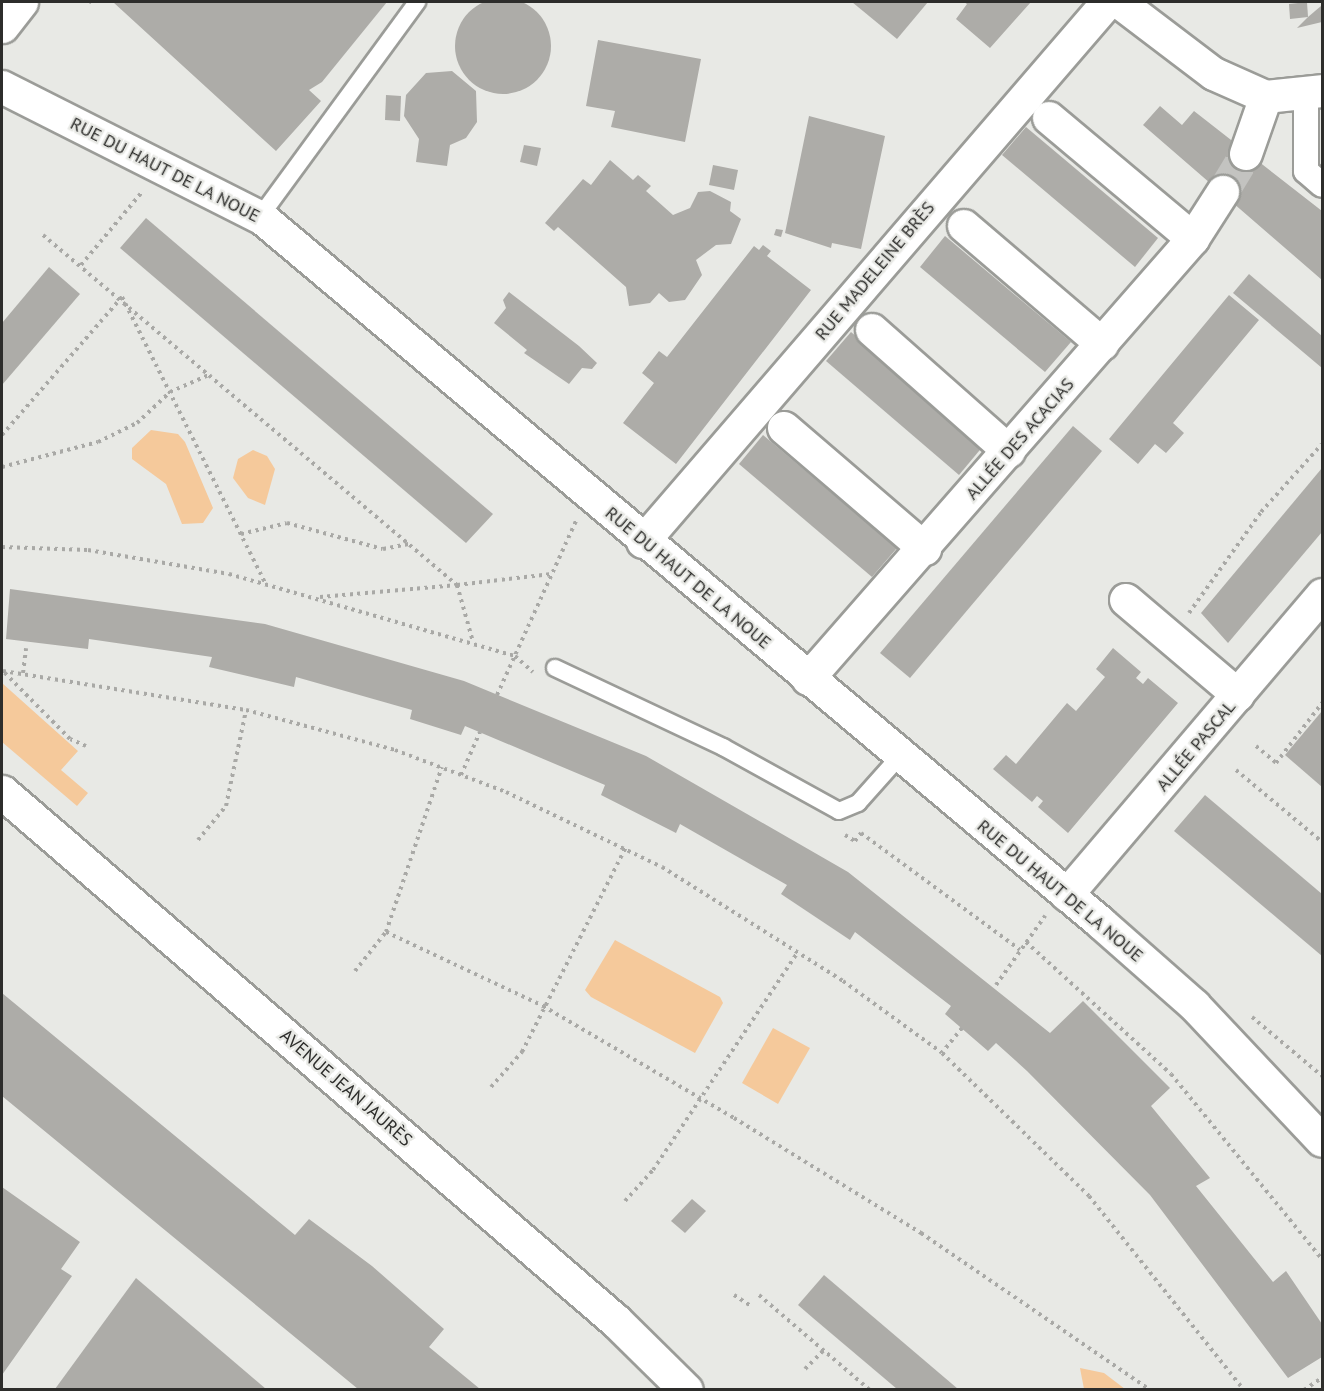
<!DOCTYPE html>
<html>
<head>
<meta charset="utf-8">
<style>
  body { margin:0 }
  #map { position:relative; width:1324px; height:1391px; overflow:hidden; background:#e8e9e5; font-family:"PT Sans",sans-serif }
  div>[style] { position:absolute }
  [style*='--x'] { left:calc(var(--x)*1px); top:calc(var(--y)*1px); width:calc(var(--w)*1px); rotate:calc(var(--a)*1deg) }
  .green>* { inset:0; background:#f5c99b }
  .building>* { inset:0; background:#adaca8 }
  .round { border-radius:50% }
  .minor-tunnel>* { height:32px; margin-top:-16px; transform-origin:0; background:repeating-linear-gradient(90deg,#c3c3c0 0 32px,transparent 0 48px) }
  .path>* { height:4px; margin-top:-2px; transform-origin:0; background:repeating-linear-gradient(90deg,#a9a9a6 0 3px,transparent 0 7.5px) }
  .roads { filter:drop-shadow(2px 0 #9b9c98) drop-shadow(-2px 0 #9b9c98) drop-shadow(0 2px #9b9c98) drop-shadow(0 -2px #9b9c98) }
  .service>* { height:16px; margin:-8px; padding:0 8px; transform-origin:8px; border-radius:8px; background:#fff }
  .pedestrian>* { height:24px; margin:-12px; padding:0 12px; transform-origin:12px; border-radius:12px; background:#fff }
  .minor>* { height:32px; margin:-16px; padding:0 16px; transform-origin:16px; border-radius:16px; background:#fff }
  .secondary>* { height:33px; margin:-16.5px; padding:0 16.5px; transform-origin:16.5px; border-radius:16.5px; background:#fff }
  span { translate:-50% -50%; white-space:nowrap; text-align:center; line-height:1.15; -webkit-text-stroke:4.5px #e8e9e5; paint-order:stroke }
  .street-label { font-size:18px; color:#2d2d2b }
  .frame { position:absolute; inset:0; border:3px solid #2d2d2b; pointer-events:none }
</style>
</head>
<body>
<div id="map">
  <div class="green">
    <div style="clip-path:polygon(151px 430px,178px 434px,185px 442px,213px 508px,203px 523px,182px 524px,166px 484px,132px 459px,132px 448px)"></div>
    <div style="clip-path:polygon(253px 450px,267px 456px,275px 469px,265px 505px,248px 498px,233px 478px,238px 459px)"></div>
    <div style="clip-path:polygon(2px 683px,78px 751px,61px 770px,88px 793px,77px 806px,2px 742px)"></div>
    <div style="clip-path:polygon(615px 940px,720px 997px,723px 1003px,695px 1053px,591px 997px,585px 990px)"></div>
    <div style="clip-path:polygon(773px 1028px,810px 1048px,778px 1104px,742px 1083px)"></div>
    <div style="clip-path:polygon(1080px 1368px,1104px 1373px,1125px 1389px,1084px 1389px)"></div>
  </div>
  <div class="building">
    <div class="round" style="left:455px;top:-2px;width:96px;height:96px"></div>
    <div style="clip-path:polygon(113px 2px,387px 2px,322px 82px,309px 90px,321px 101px,276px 151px)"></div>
    <div style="clip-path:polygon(852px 2px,928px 2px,897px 39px)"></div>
    <div style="clip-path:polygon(964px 2px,1031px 2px,990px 48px,956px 19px,967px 4px)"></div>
    <div style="clip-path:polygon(1307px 2px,1308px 17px,1290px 19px,1289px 4px)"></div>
    <div style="clip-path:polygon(1321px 6px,1322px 22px,1297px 28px,1308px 17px)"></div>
    <div style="clip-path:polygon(598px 40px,701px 59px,685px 142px,611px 127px,615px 111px,586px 106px)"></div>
    <div style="clip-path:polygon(452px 71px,476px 91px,477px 122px,466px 138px,450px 145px,447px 166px,416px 162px,419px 139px,404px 116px,406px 95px,426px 73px)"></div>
    <div style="clip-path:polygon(386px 95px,401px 96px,400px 121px,385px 120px)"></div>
    <div style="clip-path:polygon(1160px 106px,1182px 125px,1194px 111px,1322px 211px,1322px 280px,1143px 125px)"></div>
    <div style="clip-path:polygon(809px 116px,885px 136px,861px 249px,832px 243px,831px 248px,785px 233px)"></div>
    <div style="clip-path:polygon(1026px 127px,1158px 238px,1135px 267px,1002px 155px)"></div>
    <div style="clip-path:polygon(524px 145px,541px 148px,537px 166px,520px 162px)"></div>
    <div style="clip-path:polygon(610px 160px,633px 180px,638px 175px,651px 186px,646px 191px,673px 215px,690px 208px,698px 192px,710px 191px,731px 202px,730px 211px,741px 219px,731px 244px,716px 245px,696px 260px,702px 275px,685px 300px,669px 302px,659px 293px,650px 303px,629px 306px,626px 287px,558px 227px,554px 231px,545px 223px,583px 179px,591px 185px)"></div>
    <div style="clip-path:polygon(713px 165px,738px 170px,734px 190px,709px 185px)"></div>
    <div style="clip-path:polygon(146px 218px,493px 514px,466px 543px,120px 248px)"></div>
    <div style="clip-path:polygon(776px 229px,783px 230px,781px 237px,774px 235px)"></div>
    <div style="clip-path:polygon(945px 236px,1071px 342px,1045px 372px,920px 267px)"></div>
    <div style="clip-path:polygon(763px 245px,771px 251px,767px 256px,811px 290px,676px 464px,623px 423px,654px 383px,642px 373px,659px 351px,667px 357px,754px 246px,759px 250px)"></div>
    <div style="clip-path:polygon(49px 267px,80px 294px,2px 385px,2px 323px)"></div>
    <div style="clip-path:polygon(1249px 274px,1322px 336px,1322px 368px,1233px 293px)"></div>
    <div style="clip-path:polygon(509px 292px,579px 346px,597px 363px,592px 369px,582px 368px,569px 384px,524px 353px,527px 350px,494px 323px,506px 308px,503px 300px)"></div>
    <div style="clip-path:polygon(1229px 295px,1259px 320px,1173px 423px,1184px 433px,1166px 453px,1155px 444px,1138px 464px,1109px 439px)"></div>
    <div style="clip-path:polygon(851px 332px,984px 445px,959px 475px,826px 361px)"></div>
    <div style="clip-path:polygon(1073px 426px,1102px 451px,910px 678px,880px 653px)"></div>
    <div style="clip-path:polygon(763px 435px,897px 548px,872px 577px,739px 464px)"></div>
    <div style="clip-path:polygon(1322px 468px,1322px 532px,1228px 643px,1201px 613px)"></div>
    <div style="clip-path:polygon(10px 589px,265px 624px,464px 681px,646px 756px,848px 872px,1050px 1033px,1083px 1001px,1170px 1088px,1151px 1106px,1210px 1178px,1196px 1186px,1273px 1282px,1286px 1271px,1322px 1324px,1322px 1357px,1288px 1378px,1150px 1195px,1027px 1071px,996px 1043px,988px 1051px,945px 1014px,951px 1006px,855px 932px,850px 940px,781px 894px,787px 885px,680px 824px,676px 833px,601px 795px,605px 785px,465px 726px,461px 735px,410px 719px,412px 710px,296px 677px,294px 687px,209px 667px,212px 657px,89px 639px,88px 649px,6px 639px)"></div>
    <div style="clip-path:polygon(1113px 648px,1141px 672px,1136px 678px,1143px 684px,1148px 678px,1178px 703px,1068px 833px,1038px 807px,1043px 801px,1037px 796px,1032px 802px,993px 769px,1006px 755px,1016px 764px,1067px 703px,1076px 711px,1105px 677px,1096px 669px)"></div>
    <div style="clip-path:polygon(1322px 711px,1322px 787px,1285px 755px)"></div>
    <div style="clip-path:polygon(1205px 795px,1322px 894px,1322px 956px,1174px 831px)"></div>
    <div style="clip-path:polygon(2px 993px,295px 1235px,309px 1219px,372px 1266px,444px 1329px,429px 1347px,480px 1389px,358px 1389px,2px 1096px)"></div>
    <div style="clip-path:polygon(2px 1187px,80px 1242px,61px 1269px,72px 1276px,2px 1375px)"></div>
    <div style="clip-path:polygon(692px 1199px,706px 1211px,685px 1233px,671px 1221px)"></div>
    <div style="clip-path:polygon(824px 1275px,958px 1389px,897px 1389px,813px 1318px,798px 1305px)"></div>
    <div style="clip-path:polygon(136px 1278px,266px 1389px,55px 1389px)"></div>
  </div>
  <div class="minor-tunnel">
    <div style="--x:1223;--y:192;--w:44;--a:-58.8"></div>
  </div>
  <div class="path">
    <div style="--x:89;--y:3;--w:1;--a:-45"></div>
    <div style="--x:43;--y:235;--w:542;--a:40.21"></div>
    <div style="--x:457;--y:585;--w:95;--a:-6.7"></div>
    <div style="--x:81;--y:265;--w:95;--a:-50.1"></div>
    <div style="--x:2;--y:435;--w:183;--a:-49"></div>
    <div style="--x:122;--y:297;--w:321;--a:63.4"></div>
    <div style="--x:2;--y:467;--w:99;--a:-14.6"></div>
    <div style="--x:98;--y:442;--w:43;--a:-26"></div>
    <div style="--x:137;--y:423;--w:45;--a:-43.2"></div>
    <div style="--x:170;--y:392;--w:45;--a:-23.7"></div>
    <div style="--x:241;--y:534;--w:47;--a:-13.4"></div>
    <div style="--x:287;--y:523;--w:99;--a:15.2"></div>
    <div style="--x:383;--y:549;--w:26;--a:-11"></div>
    <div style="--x:2;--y:547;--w:86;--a:2"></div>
    <div style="--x:88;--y:550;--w:143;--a:9.7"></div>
    <div style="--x:229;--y:574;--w:298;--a:16"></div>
    <div style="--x:515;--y:656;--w:24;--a:42"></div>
    <div style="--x:320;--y:597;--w:138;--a:-5"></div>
    <div style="--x:457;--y:585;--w:59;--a:74.3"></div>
    <div style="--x:1189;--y:613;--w:124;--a:-54.5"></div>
    <div style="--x:1261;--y:512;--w:91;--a:-48.1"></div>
    <div style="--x:23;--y:673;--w:25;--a:-83"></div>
    <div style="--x:497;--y:695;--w:191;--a:-65.6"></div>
    <div style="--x:86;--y:746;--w:17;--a:-156"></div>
    <div style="--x:70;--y:739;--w:95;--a:-134.6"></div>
    <div style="--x:3;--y:671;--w:246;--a:9.1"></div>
    <div style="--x:246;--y:710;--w:154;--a:15"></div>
    <div style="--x:395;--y:750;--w:119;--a:20.7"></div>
    <div style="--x:506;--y:792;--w:173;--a:25.7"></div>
    <div style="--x:662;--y:867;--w:214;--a:32.2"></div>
    <div style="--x:843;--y:981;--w:122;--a:36"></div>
    <div style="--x:1256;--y:746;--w:26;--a:40"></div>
    <div style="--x:1276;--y:763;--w:76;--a:-52.5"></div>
    <div style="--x:1236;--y:770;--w:112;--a:39.9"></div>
    <div style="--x:461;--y:775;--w:47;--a:-66.2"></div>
    <div style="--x:845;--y:835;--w:12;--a:31"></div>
    <div style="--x:855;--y:841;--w:10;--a:-53"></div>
    <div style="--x:861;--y:833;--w:197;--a:36.3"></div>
    <div style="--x:198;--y:840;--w:44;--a:-50.5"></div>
    <div style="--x:226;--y:806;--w:98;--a:-78.2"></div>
    <div style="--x:386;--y:932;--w:174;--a:25.2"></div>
    <div style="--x:543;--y:1006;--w:221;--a:30.4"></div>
    <div style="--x:734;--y:1118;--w:220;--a:31.6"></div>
    <div style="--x:921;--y:1233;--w:278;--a:34.4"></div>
    <div style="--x:1026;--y:942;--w:196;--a:42.3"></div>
    <div style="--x:1171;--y:1074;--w:239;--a:50.8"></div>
    <div style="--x:355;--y:971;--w:50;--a:-51.5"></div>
    <div style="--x:386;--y:932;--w:174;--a:-71.3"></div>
    <div style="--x:996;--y:985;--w:85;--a:-54.6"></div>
    <div style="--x:1252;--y:1017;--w:92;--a:40.1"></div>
    <div style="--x:962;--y:1028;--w:32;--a:129"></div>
    <div style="--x:942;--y:1053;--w:205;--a:44.2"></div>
    <div style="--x:1089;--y:1196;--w:248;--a:51.4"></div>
    <div style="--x:491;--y:1087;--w:47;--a:-48.5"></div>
    <div style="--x:522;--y:1052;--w:230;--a:-63.1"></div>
    <div style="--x:625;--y:1201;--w:42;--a:-47.9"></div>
    <div style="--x:653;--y:1170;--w:262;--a:-56.4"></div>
    <div style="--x:734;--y:1295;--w:20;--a:33"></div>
    <div style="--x:759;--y:1295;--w:146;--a:40.6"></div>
    <div style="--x:805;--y:1369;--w:27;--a:-45"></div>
    <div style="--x:1304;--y:1390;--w:22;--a:-34"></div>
  </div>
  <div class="roads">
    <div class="service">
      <div style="--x:259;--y:218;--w:268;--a:-53.8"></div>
      <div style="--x:555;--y:668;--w:186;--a:25.2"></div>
      <div style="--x:723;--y:747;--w:132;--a:28.9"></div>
      <div style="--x:839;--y:811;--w:21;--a:-23"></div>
      <div style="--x:858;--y:803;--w:62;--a:-48.3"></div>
    </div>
    <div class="pedestrian">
      <div style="--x:1306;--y:96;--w:75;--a:90"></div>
      <div style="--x:1306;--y:171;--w:21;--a:41"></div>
    </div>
    <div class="minor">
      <div style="--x:1119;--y:2;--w:119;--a:37.2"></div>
      <div style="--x:1214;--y:74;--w:57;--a:23.9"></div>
      <div style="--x:1266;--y:97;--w:56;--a:-6.1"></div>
      <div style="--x:2;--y:87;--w:292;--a:26.8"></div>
      <div style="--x:263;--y:219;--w:1094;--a:40.03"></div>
      <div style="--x:1101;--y:923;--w:125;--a:41.4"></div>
      <div style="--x:1195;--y:1006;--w:185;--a:46.7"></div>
      <div style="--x:1049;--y:118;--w:188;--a:40"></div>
      <div style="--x:1246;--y:154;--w:60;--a:-70.7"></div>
      <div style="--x:964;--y:226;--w:182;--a:40.5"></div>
      <div style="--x:872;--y:330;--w:183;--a:41.5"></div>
      <div style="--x:784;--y:428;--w:186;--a:40.6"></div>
      <div style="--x:643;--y:542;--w:713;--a:-49.27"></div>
      <div style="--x:1126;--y:600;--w:147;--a:40.3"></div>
      <div style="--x:808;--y:679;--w:585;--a:-48.81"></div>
      <div style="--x:1193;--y:239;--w:56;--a:-57.4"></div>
      <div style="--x:1067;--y:895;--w:394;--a:-49.6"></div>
    </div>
    <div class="secondary">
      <div style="--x:2;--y:26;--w:31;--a:-52"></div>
      <div style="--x:2;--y:792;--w:810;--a:40.75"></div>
      <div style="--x:616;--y:1321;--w:98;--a:44.6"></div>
    </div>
  </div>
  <div class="street-label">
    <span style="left:165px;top:170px;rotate:27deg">RUE DU HAUT DE LA NOUE</span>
    <span style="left:875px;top:271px;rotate:-50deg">RUE MADELEINE BRÈS</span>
    <span style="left:1020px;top:439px;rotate:-49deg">ALLÉE DES ACACIAS</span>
    <span style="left:688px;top:578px;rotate:40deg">RUE DU HAUT DE LA NOUE</span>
    <span style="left:1196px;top:746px;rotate:-50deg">ALLÉE PASCAL</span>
    <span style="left:1060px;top:891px;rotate:40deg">RUE DU HAUT DE LA NOUE</span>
    <span style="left:346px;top:1088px;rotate:41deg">AVENUE JEAN JAURÈS</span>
  </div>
  <div class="frame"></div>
</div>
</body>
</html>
